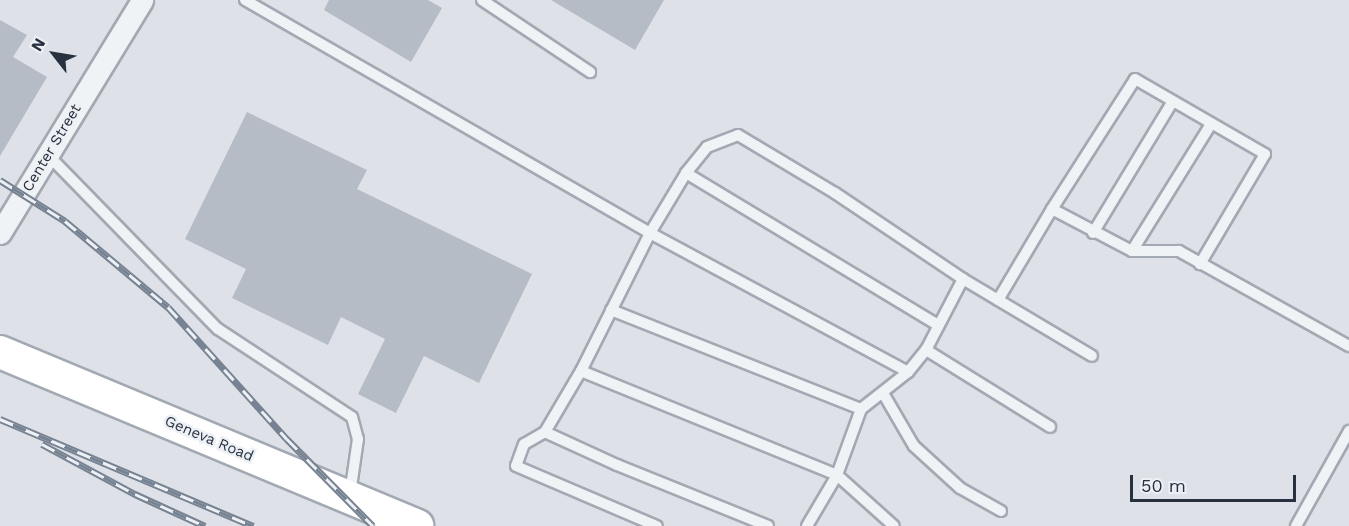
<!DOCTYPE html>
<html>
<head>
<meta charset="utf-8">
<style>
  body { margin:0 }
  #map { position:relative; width:1349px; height:526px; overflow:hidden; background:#dee2e8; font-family:"Work Sans",sans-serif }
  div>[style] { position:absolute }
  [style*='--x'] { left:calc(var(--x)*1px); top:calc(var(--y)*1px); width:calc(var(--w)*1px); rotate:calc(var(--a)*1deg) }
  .building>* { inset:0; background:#b5bcc5 }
  .roads { filter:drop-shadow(2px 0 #a3a9b2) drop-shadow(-2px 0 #a3a9b2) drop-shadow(0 2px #a3a9b2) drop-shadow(0 -2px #a3a9b2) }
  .lane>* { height:10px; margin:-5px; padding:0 5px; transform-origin:5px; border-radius:5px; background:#f0f3f6 }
  .street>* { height:21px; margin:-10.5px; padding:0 10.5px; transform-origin:10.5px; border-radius:10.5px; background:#f0f3f6 }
  .secondary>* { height:32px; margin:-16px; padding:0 16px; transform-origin:16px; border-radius:16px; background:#fff }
  .rail>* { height:7px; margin-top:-3.5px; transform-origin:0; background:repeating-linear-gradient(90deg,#edf1f5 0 14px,#778392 0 28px); box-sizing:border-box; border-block:2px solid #778392 }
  span { translate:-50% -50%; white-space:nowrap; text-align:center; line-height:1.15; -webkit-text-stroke:5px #edf1f5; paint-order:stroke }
  .street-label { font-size:15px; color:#27313f }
  .north { position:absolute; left:24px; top:24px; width:60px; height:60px; -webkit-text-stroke:4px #edf1f5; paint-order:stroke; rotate:301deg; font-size:16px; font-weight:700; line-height:24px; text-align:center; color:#27313f }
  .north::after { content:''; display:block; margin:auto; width:21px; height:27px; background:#27313f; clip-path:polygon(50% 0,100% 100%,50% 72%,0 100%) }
  .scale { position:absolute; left:1130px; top:475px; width:166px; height:27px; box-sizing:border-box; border:3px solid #27313f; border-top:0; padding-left:8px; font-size:18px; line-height:21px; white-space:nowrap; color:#27313f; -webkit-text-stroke:4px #edf1f5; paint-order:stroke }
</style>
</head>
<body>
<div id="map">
  <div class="building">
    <div style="clip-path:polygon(329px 0,428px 0,442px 8px,411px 62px,324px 10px)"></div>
    <div style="clip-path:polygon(551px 0,664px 0,635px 50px)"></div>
    <div style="clip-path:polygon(0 20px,27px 35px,13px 57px,47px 77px,0 156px)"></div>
    <div style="clip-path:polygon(247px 112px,367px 170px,357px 189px,532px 274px,479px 383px,424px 356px,396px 413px,358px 394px,385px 339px,341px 317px,328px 345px,232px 298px,246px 269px,185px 239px)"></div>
  </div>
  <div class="roads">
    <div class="lane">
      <div style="--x:245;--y:0;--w:467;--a:29.9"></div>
      <div style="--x:650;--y:233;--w:70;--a:-59"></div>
      <div style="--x:686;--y:173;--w:294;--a:31.1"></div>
      <div style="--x:482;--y:0;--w:130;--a:33.7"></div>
      <div style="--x:48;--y:155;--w:243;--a:45.7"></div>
      <div style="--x:218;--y:329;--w:160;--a:33.3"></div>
      <div style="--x:352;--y:417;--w:23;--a:75"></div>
      <div style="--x:358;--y:439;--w:56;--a:98.3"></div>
      <div style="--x:686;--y:173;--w:33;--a:-51"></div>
      <div style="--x:707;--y:147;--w:33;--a:-21"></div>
      <div style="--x:738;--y:135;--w:113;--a:30.9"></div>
      <div style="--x:835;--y:193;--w:154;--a:33.9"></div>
      <div style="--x:1052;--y:209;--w:154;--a:-57.4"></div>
      <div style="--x:1135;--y:79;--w:150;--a:30"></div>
      <div style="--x:1265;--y:154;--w:128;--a:120.6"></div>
      <div style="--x:1093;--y:233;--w:154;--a:-58.8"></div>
      <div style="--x:1132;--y:251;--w:150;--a:-58.1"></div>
      <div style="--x:998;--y:300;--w:106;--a:-59.3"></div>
      <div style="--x:1052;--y:209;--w:90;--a:27.7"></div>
      <div style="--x:1132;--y:251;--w:47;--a:0"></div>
      <div style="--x:1179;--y:251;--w:195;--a:29.2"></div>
      <div style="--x:611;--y:310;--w:269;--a:21.6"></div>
      <div style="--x:926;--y:350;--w:146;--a:31.8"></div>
      <div style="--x:581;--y:371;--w:276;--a:22.1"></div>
      <div style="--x:837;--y:475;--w:76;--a:41.8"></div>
      <div style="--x:883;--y:393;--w:61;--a:59.7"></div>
      <div style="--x:914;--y:446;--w:62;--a:42.4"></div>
      <div style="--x:960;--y:488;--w:47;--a:29.3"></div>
      <div style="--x:545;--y:432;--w:24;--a:150"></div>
      <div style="--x:524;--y:444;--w:23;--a:110"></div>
      <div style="--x:516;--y:466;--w:153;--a:23.1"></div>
      <div style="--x:768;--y:526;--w:163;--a:-158"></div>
      <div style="--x:617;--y:465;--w:79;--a:-155.4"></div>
      <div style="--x:545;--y:432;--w:71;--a:-59.5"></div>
      <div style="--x:581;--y:371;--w:154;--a:-63.4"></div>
      <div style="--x:650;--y:233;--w:293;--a:28.3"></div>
      <div style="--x:807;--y:526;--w:59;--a:-59.5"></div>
      <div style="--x:837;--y:475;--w:70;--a:-70"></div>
      <div style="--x:861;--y:409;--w:60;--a:-38.2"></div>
      <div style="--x:908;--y:372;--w:28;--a:-51"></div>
      <div style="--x:926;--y:350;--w:80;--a:-62.5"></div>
      <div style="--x:963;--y:279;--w:150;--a:30.8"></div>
      <div style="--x:1296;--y:526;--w:109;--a:-60.8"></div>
    </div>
    <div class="street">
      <div style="--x:0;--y:233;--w:273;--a:-58.6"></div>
    </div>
    <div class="secondary">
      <div style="--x:0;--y:352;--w:452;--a:22.6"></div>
    </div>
  </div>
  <div class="rail">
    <div style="--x:0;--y:180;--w:77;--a:32.2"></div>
    <div style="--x:65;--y:221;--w:134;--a:39.9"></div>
    <div style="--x:168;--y:307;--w:178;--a:48"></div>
    <div style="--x:287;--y:439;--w:122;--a:45.3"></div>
    <div style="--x:0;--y:419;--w:275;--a:22.9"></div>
    <div style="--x:42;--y:444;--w:106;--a:28.3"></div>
    <div style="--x:135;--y:494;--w:77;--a:24.6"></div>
  </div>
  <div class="street-label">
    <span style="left:52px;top:148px;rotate:-59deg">Center Street</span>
    <span style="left:209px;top:439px;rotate:23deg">Geneva Road</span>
  </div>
  <div class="north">N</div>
  <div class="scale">50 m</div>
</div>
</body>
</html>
